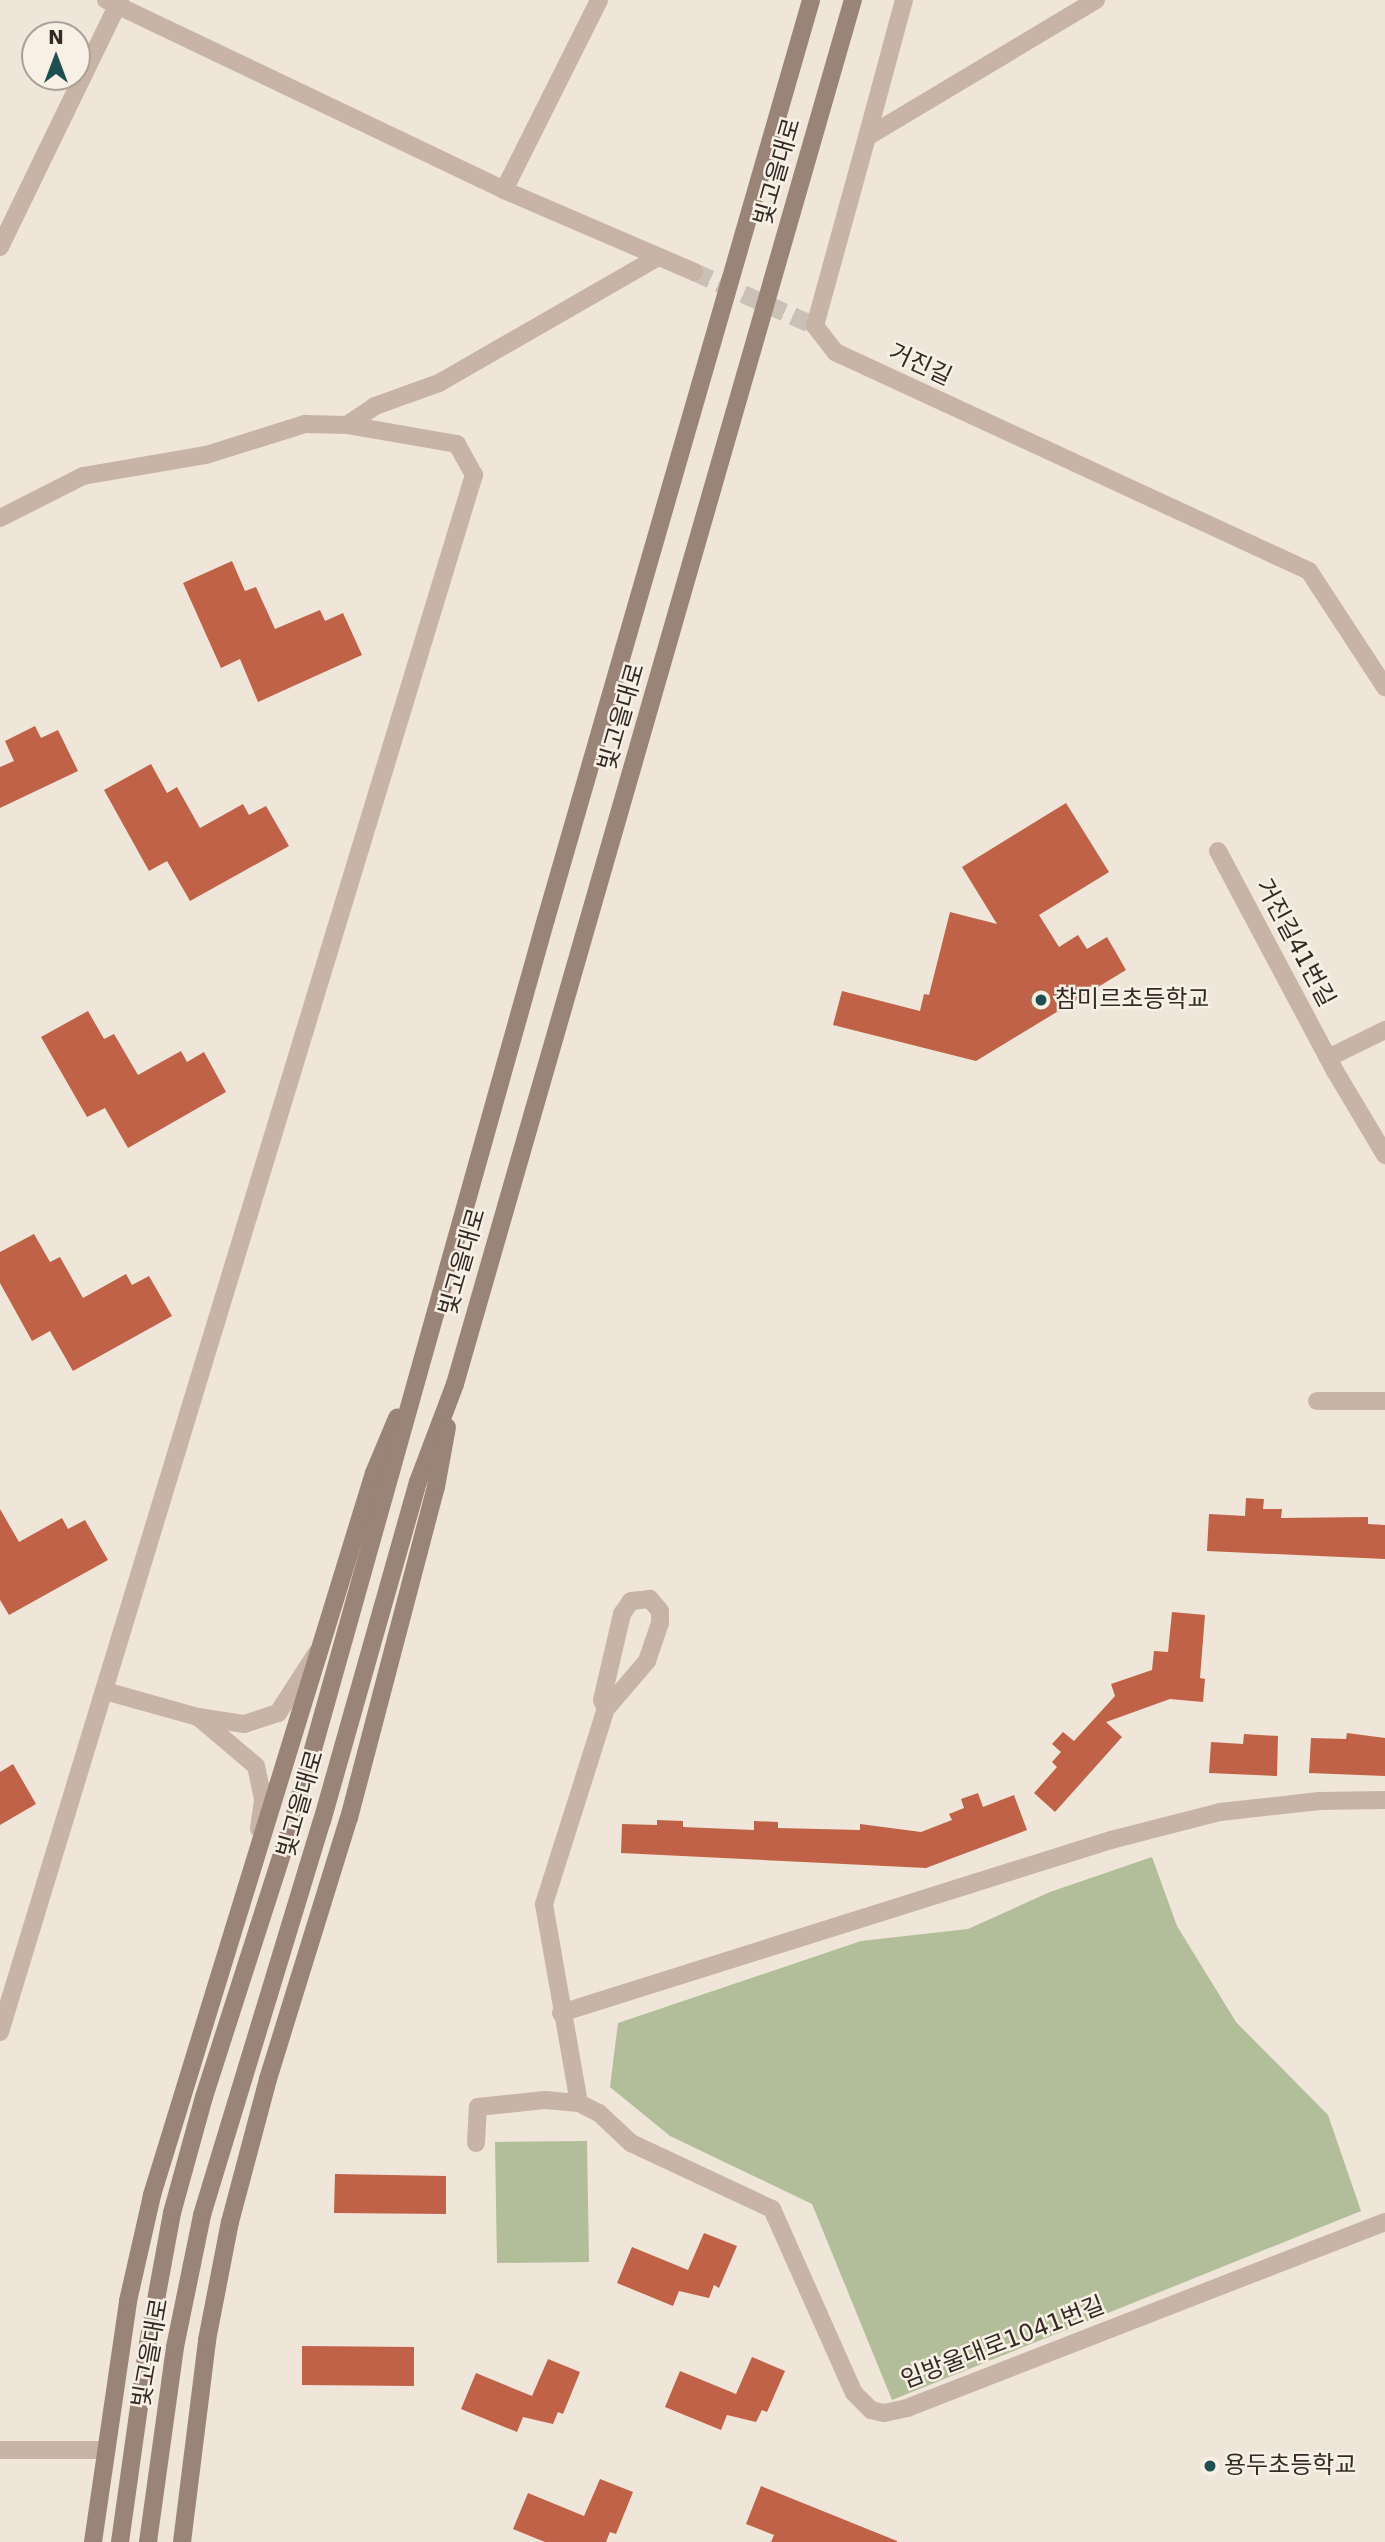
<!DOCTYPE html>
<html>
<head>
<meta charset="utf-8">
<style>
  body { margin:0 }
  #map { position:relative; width:1385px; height:2542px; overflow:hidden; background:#f0e5d9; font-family:"DejaVu Sans","Noto Sans KR",sans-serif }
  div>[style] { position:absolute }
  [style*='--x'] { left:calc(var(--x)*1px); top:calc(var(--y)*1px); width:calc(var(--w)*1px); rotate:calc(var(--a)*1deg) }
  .green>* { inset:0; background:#b2be9a }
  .building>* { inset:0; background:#c06247 }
  .minor-tunnel>* { height:18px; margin-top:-9px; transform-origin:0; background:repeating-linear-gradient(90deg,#cac0b5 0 18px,transparent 0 27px) }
  .minor>* { height:18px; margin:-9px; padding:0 9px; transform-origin:9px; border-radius:9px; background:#c7b4a6 }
  .secondary>* { height:18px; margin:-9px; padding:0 9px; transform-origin:9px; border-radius:9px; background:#9a8377 }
  .dots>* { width:19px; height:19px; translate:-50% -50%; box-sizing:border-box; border:4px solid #f8efe5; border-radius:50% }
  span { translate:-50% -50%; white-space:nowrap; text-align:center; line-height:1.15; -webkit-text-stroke:5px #f8efe5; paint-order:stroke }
  .street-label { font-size:24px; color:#332a26 }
  .poi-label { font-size:24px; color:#332a26 }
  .left { translate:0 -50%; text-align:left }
  .north { position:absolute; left:21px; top:21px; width:70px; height:70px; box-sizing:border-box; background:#f8efe5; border:2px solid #a9a099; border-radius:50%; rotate:0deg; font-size:19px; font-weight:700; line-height:28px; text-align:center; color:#332a26 }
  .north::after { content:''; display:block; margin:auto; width:24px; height:32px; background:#1e5052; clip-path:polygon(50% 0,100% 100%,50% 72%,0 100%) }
</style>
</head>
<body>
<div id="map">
  <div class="green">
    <div style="clip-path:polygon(1152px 1857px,1177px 1926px,1236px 2022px,1328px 2115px,1361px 2211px,892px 2400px,812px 2204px,670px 2136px,610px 2087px,618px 2023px,861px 1941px,968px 1929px,1050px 1892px)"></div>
    <div style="clip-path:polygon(587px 2141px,589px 2262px,497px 2263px,495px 2142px)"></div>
  </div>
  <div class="building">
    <div style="clip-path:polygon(232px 561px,245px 591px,256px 587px,275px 629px,320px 610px,325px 621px,343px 613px,362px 655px,258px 702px,240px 659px,221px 668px,183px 583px)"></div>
    <div style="clip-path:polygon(35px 726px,41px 738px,58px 730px,78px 771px,0 808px,0 767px,14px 761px,5px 741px)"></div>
    <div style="clip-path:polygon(151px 764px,167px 793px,177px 787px,200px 828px,243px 804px,249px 815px,266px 806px,289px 846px,190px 901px,167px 861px,149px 871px,104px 790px)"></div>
    <div style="clip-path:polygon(1066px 803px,1109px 872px,1039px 915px,1059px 947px,1078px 935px,1087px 949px,1107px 937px,1126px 970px,976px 1061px,833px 1025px,842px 991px,920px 1011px,924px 994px,929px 995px,950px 912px,997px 924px,962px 867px)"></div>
    <div style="clip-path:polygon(88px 1011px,104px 1039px,114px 1034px,138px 1075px,181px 1051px,187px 1062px,204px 1052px,226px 1092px,128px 1148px,105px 1108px,87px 1117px,41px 1037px)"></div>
    <div style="clip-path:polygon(34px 1234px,50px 1262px,60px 1257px,83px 1298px,126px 1274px,132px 1285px,149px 1276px,172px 1316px,73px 1371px,50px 1331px,32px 1341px,0 1283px,0 1252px)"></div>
    <div style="clip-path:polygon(1246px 1498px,1264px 1499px,1263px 1509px,1282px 1509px,1281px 1518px,1368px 1517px,1368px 1524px,1385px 1525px,1385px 1559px,1207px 1551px,1209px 1514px,1245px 1516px)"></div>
    <div style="clip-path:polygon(0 1509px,19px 1542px,62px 1518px,68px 1529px,85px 1520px,108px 1560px,9px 1615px,0 1600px)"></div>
    <div style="clip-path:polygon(1172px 1612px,1205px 1615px,1200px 1678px,1205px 1679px,1203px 1702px,1170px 1699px,1106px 1722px,1122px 1737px,1055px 1812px,1034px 1793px,1057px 1767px,1052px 1762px,1061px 1752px,1052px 1744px,1063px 1732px,1074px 1741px,1115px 1696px,1111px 1684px,1152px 1670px,1154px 1651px,1168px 1652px)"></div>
    <div style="clip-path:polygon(1347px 1733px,1385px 1738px,1385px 1776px,1309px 1773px,1311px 1738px,1346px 1739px)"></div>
    <div style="clip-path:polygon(1244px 1734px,1278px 1736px,1277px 1776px,1209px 1773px,1211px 1742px,1243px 1744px)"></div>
    <div style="clip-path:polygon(13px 1764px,36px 1804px,0 1825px,0 1772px)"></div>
    <div style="clip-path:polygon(978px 1793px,983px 1807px,1014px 1795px,1027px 1830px,926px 1868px,621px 1853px,622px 1824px,657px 1825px,657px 1820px,683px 1821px,683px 1827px,754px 1830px,754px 1821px,778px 1822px,778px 1828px,860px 1830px,860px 1824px,921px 1832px,952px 1820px,949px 1814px,964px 1808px,961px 1799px)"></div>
    <div style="clip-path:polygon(335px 2174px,446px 2176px,446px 2214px,334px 2213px)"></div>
    <div style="clip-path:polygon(704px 2233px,737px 2246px,719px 2288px,714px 2285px,709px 2298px,679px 2291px,673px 2306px,617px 2283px,632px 2247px,688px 2270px)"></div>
    <div style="clip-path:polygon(302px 2346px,414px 2347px,414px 2386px,302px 2385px)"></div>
    <div style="clip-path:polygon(752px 2357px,785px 2371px,767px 2412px,762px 2410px,756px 2422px,727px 2415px,721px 2430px,665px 2407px,680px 2371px,736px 2394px)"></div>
    <div style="clip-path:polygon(548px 2359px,580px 2372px,563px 2414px,558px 2412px,553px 2424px,523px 2417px,517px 2432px,461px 2409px,476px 2373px,532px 2396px)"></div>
    <div style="clip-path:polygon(600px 2479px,633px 2492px,616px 2534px,610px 2532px,606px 2542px,545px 2542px,513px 2529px,528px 2493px,584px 2516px)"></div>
    <div style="clip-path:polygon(761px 2486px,897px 2541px,897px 2542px,771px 2542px,774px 2535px,746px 2524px)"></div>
  </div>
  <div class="minor-tunnel">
    <div style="--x:694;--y:272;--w:133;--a:24.1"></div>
  </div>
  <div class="minor">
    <div style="--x:106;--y:0;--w:441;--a:25.5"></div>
    <div style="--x:504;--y:190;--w:212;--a:-63.4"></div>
    <div style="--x:1096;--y:0;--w:267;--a:149.1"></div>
    <div style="--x:867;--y:137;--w:196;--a:105.4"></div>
    <div style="--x:815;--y:326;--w:33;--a:52"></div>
    <div style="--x:835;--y:352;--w:522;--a:24.8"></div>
    <div style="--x:1309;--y:571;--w:139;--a:56.8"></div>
    <div style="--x:867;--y:137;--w:142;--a:-74.9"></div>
    <div style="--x:504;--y:190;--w:207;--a:23.3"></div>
    <div style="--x:0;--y:247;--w:275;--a:-64.1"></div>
    <div style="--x:0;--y:518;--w:93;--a:-26.8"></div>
    <div style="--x:83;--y:476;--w:125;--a:-9.7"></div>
    <div style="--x:206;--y:455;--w:104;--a:-17.4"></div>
    <div style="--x:305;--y:424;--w:42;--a:1.4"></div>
    <div style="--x:347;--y:425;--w:34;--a:-34"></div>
    <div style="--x:375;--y:406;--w:68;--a:-19.8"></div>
    <div style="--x:439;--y:383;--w:253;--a:-29.9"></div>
    <div style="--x:1218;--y:851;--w:249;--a:62"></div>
    <div style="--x:1335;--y:1071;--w:98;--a:59.2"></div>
    <div style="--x:1328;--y:1058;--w:64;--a:-26.2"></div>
    <div style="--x:1317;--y:1401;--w:68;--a:0"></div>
    <div style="--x:105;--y:1691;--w:97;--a:15.6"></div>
    <div style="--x:198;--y:1717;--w:47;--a:8.7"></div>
    <div style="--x:244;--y:1724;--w:36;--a:-18"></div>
    <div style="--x:278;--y:1713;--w:70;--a:-57.2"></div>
    <div style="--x:198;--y:1717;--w:76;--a:40.2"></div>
    <div style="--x:256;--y:1766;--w:35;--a:78"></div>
    <div style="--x:263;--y:1800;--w:29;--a:98"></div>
    <div style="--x:561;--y:2013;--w:577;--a:-17.46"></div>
    <div style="--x:1111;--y:1840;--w:113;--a:-14.4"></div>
    <div style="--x:1220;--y:1812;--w:100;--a:-6.3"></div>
    <div style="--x:1319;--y:1801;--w:66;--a:-0.9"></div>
    <div style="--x:0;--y:2032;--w:1628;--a:-73.07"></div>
    <div style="--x:474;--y:475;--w:35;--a:-119"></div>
    <div style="--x:457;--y:444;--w:112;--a:-170.2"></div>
    <div style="--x:579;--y:2103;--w:202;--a:-100"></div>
    <div style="--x:544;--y:1904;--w:205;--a:-72.4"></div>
    <div style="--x:606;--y:1709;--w:63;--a:-49.5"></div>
    <div style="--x:647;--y:1661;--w:40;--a:-71.1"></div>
    <div style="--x:660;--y:1623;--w:12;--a:-90"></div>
    <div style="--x:660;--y:1611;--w:16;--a:-130"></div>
    <div style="--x:650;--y:1599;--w:19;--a:174"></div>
    <div style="--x:631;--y:1601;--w:16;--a:125"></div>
    <div style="--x:622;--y:1614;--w:88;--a:103.1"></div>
    <div style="--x:602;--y:1700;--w:10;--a:66"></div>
    <div style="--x:476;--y:2143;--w:36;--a:-87"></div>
    <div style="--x:478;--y:2107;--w:67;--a:-6"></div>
    <div style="--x:545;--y:2100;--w:34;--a:5"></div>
    <div style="--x:579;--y:2103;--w:22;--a:27"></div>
    <div style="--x:599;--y:2113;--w:44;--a:43.2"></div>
    <div style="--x:631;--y:2143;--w:156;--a:25.1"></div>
    <div style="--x:772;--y:2209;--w:201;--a:66"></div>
    <div style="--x:854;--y:2393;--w:24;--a:45"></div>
    <div style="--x:871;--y:2410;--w:13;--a:13"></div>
    <div style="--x:884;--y:2413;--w:24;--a:-12"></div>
    <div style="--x:907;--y:2408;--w:513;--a:-21.26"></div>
    <div style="--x:0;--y:2450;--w:103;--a:0"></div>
  </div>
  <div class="secondary">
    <div style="--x:93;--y:2542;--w:244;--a:-81.7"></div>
    <div style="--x:128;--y:2301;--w:109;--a:-77.2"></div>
    <div style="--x:152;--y:2195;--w:755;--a:-72.91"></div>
    <div style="--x:374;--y:1473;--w:60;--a:-67.3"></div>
    <div style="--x:120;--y:2542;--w:195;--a:-82"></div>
    <div style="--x:147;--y:2349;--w:138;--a:-79.6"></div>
    <div style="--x:172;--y:2213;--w:120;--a:-74.6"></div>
    <div style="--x:204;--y:2097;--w:301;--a:-72.2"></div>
    <div style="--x:296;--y:1810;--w:925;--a:-74.33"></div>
    <div style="--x:546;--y:919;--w:956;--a:-73.91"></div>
    <div style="--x:148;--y:2542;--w:197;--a:-82.1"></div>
    <div style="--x:175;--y:2347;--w:135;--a:-78.4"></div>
    <div style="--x:202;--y:2215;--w:412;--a:-73.1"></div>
    <div style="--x:322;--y:1821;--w:352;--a:-74.2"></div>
    <div style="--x:418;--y:1482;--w:105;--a:-69.3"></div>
    <div style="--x:455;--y:1384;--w:1440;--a:-73.96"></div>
    <div style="--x:182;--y:2542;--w:204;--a:-82.9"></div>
    <div style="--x:207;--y:2340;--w:120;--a:-79"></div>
    <div style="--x:230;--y:2222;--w:148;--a:-75.1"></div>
    <div style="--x:268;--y:2079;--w:273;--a:-72.8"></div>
    <div style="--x:349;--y:1818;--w:342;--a:-75.3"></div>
    <div style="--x:436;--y:1487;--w:61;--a:-79.6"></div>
  </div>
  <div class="dots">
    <div style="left:1041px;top:1000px;background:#1e5052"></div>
    <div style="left:1210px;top:2466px;background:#1e5052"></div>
  </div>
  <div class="street-label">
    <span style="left:778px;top:172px;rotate:-74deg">빛고을대로</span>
    <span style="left:920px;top:365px;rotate:25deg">거진길</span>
    <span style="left:622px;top:717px;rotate:-74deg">빛고을대로</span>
    <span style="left:1295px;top:943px;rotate:62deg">거진길41번길</span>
    <span style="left:463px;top:1262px;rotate:-74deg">빛고을대로</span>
    <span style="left:301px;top:1804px;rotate:-74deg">빛고을대로</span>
    <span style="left:1003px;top:2343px;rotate:-21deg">임방울대로1041번길</span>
    <span style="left:151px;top:2353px;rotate:-80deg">빛고을대로</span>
  </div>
  <div class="poi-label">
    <span class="left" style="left:1055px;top:1000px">참미르초등학교</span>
    <span class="left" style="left:1224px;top:2466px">용두초등학교</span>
  </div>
  <div class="north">N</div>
</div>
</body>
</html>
